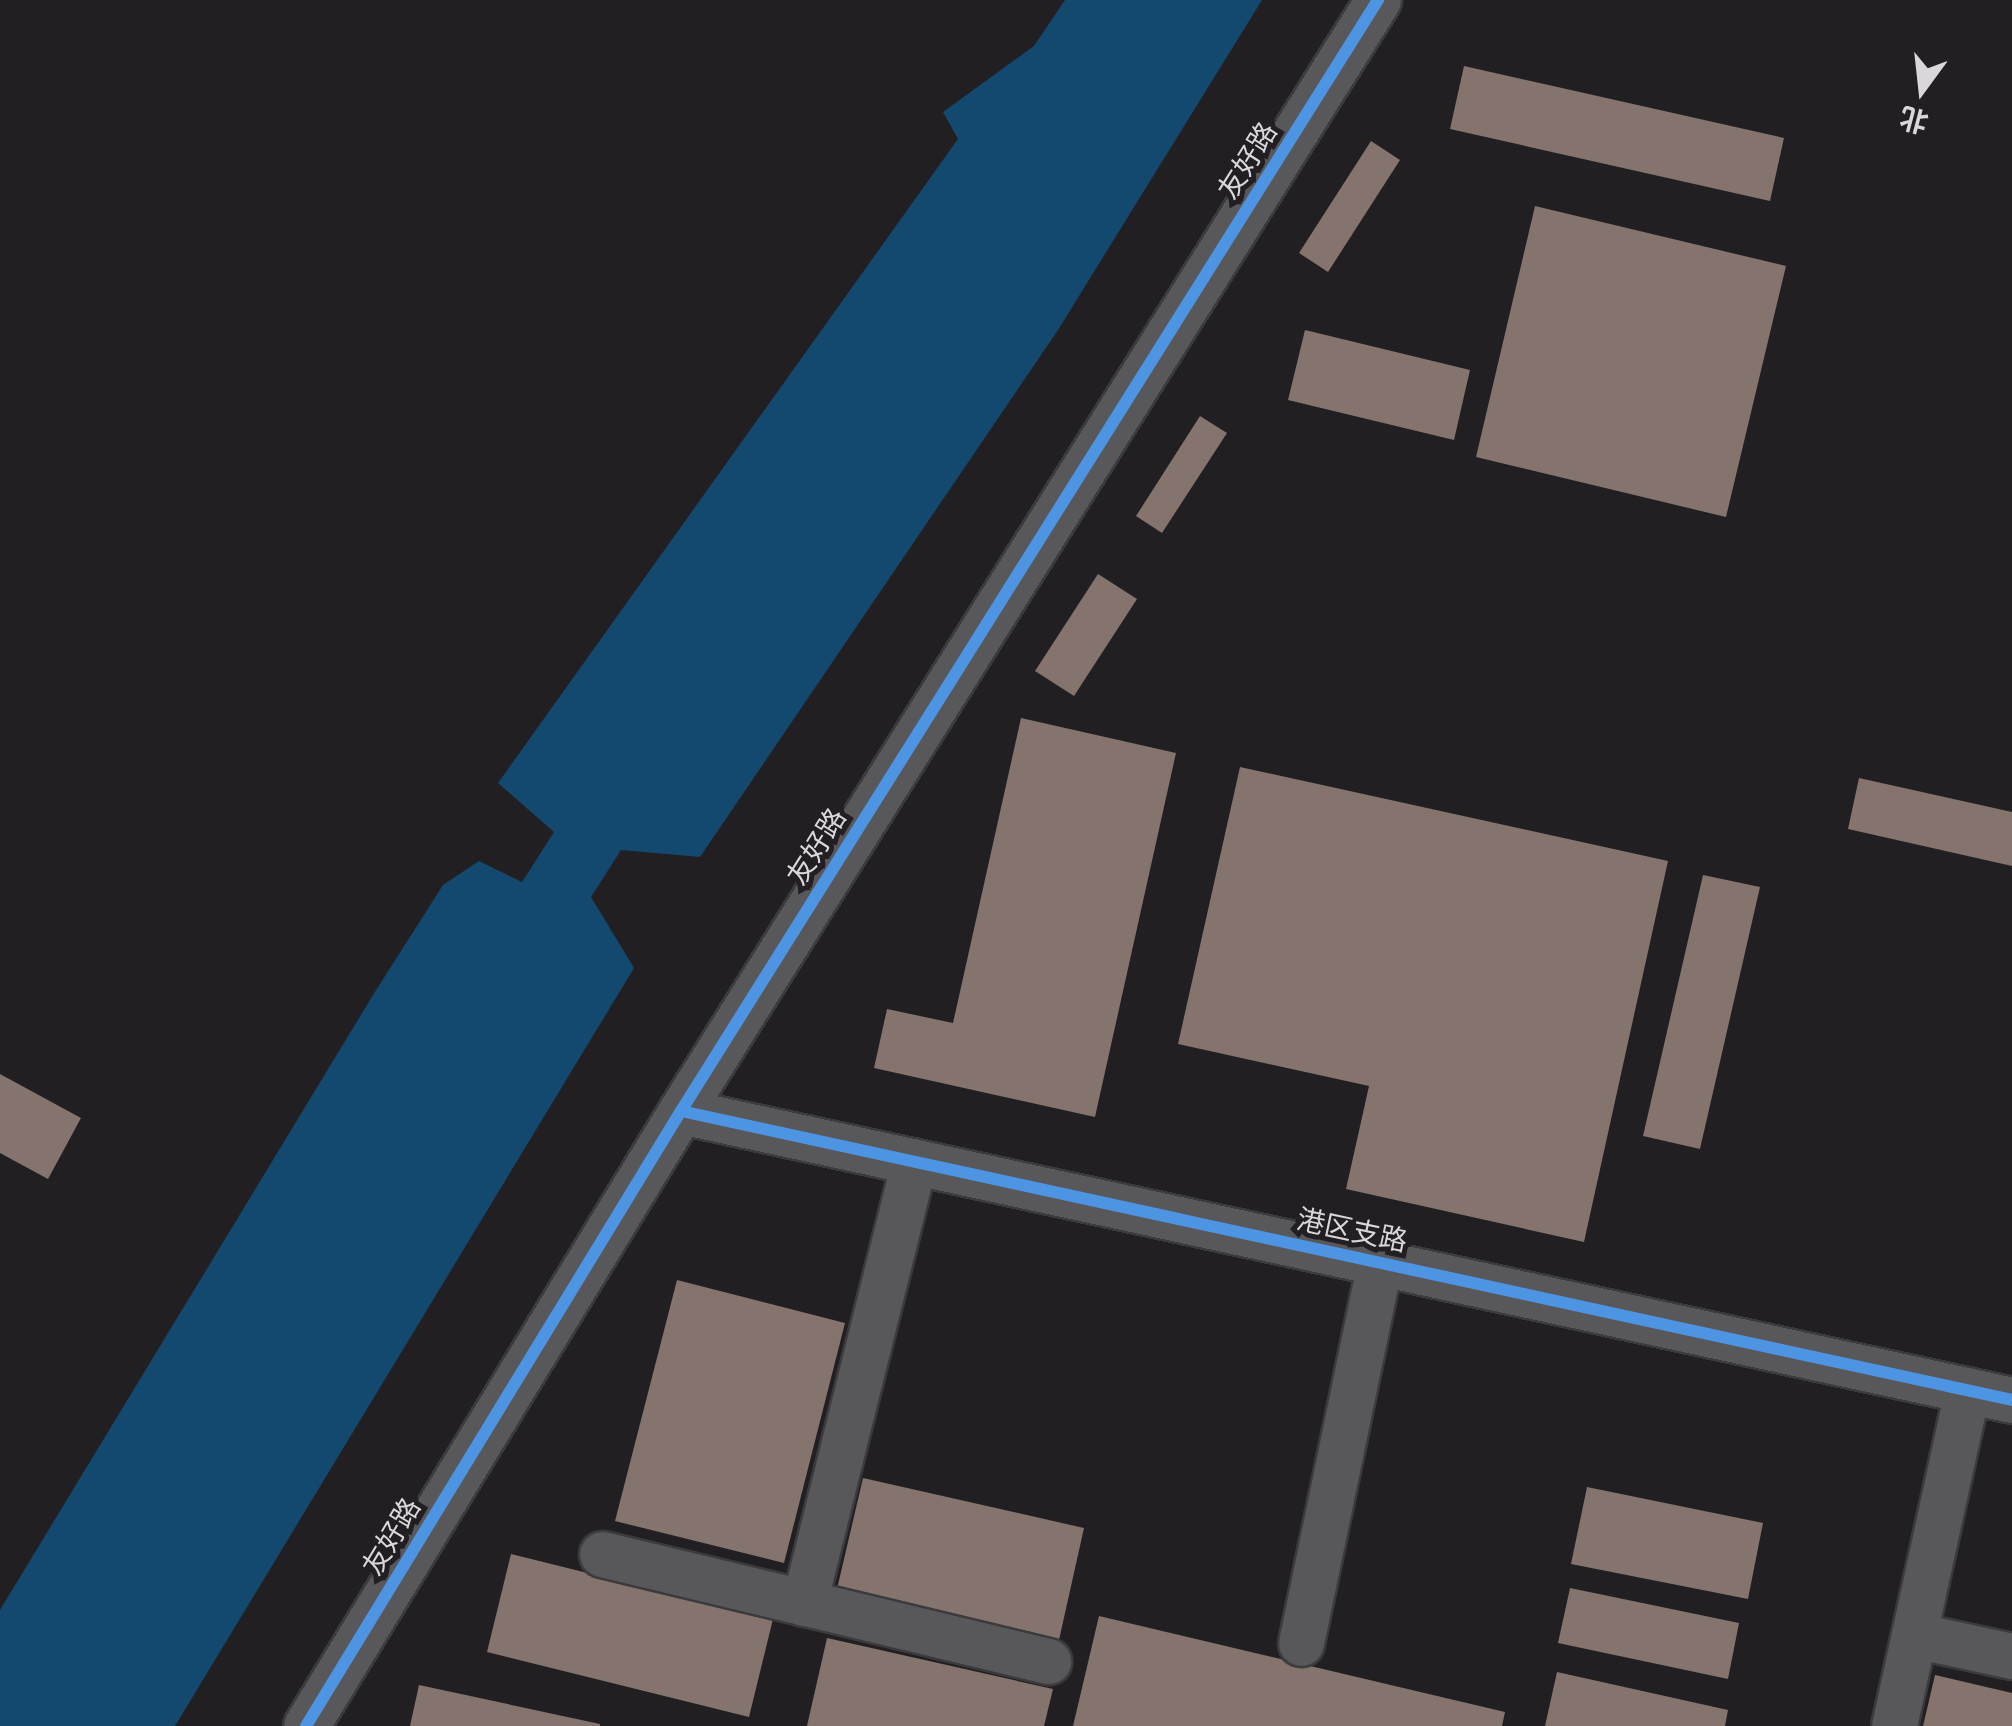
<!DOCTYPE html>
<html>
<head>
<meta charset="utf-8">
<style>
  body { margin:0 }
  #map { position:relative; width:2012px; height:1726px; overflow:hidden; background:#211f22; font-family:Raleway,"Noto Sans SC",sans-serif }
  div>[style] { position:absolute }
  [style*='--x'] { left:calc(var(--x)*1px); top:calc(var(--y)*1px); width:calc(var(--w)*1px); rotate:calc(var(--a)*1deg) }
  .water>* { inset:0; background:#14496f }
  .building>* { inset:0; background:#85746d }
  .roads { filter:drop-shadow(2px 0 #3b3a3c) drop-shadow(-2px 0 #3b3a3c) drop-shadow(0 2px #3b3a3c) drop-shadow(0 -2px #3b3a3c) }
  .minor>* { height:45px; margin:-22.5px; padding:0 22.5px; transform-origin:22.5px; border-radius:22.5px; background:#585759 }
  .cycleway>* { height:12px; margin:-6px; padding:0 6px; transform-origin:6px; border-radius:6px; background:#4d94e3 }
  span { translate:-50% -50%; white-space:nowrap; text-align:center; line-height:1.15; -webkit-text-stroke:10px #221e23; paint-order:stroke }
  .street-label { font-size:28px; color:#d9d7da }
  .north { position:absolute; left:1872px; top:40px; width:100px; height:100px; -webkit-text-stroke:8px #221e23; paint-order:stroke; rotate:195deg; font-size:28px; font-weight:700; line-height:40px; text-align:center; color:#d9d7da }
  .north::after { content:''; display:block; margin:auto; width:35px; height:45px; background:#d9d7da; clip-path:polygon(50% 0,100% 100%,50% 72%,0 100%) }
</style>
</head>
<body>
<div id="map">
  <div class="water">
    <div style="clip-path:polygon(1065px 0,1262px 0,1058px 330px,700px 857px,621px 850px,591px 897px,634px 968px,175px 1726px,0 1726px,0 1610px,373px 995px,443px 885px,479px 861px,522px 882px,554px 832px,498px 783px,958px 139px,943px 112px,1034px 46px)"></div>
  </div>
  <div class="building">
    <div style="clip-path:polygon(1464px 66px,1784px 138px,1770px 201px,1450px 129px)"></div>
    <div style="clip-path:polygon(1371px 141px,1400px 160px,1328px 272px,1299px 253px)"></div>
    <div style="clip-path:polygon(1535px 206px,1786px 266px,1726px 517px,1476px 457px)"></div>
    <div style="clip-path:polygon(1305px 330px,1470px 370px,1454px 440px,1288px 400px)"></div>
    <div style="clip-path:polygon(1200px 416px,1227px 433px,1162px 533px,1136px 516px)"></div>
    <div style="clip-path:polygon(1098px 574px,1137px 599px,1074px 696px,1035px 671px)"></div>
    <div style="clip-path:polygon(1021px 718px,1176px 753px,1095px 1117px,874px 1068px,887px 1009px,953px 1023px)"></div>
    <div style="clip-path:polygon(1240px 767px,1668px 861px,1584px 1242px,1346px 1189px,1369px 1086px,1178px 1044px)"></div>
    <div style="clip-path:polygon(1859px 778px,2012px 812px,2012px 866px,1848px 829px)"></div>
    <div style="clip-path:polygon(1703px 875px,1760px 887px,1700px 1149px,1643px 1136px)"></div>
    <div style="clip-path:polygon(0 1074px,81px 1118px,48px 1179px,0 1153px)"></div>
    <div style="clip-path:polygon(677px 1280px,845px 1323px,784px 1563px,615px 1521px)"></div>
    <div style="clip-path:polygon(863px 1478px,1084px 1528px,1059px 1640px,837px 1589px)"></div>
    <div style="clip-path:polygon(1587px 1487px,1763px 1523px,1748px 1599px,1571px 1564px)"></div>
    <div style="clip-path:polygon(511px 1554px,773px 1619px,749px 1717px,487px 1652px)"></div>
    <div style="clip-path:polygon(1570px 1588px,1739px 1623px,1728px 1679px,1558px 1643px)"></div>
    <div style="clip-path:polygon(1099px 1616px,1505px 1712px,1502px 1726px,1073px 1726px)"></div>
    <div style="clip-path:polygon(827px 1638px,1053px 1689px,1044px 1726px,807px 1726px)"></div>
    <div style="clip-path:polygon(1557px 1672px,1728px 1710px,1725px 1726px,1545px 1726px)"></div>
    <div style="clip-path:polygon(1935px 1675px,2012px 1693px,2012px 1726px,1923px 1726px)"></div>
    <div style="clip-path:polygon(419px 1685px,600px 1724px,600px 1726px,410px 1726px)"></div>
  </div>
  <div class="roads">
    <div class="minor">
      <div style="--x:681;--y:1111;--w:1362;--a:12.25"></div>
      <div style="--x:602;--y:1554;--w:459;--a:13.5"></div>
      <div style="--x:804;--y:1603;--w:455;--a:-76"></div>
      <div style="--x:1914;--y:1635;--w:100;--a:12.1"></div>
      <div style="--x:1301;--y:1643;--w:388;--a:-78.3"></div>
      <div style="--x:306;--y:1726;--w:720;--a:-58.63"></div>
      <div style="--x:681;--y:1111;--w:1312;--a:-57.9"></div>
      <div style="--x:1894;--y:1726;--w:344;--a:-77.7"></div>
    </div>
  </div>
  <div class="cycleway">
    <div style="--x:681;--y:1111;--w:1362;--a:12.25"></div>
    <div style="--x:306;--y:1726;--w:720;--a:-58.63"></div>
    <div style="--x:681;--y:1111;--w:1312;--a:-57.9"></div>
  </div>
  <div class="street-label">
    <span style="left:1248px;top:161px;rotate:-58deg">友好路</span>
    <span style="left:817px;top:847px;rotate:-58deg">友好路</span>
    <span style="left:1352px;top:1231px;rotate:12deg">港区支路</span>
    <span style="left:392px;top:1537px;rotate:-59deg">友好路</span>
  </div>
  <div class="north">北</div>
</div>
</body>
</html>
